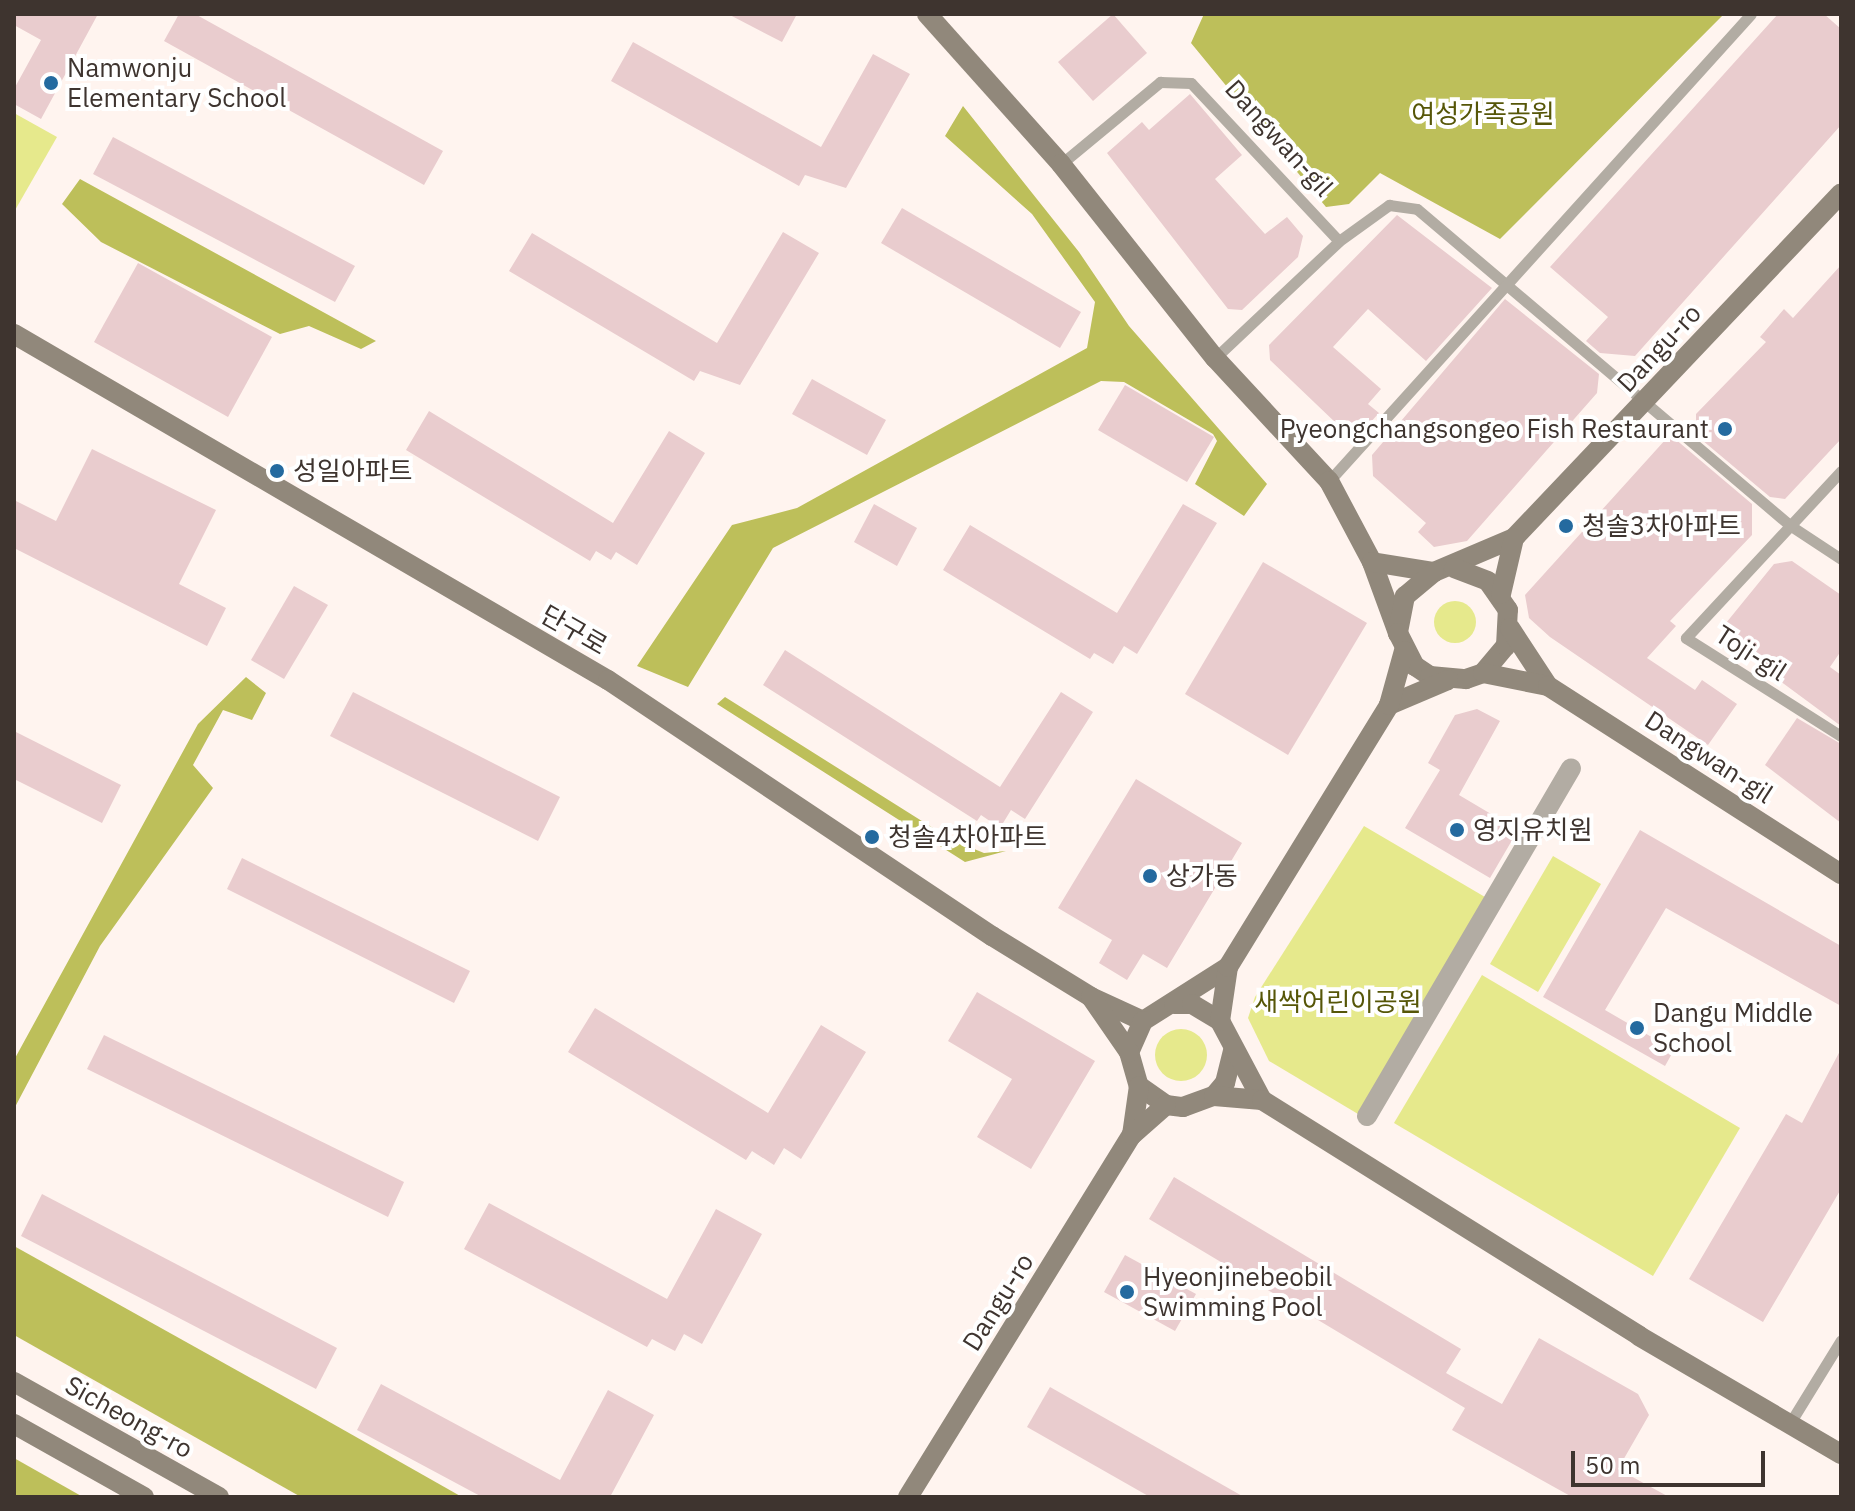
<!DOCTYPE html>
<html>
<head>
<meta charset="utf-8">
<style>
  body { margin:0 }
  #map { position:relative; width:1855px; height:1511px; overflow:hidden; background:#fff4ef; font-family:"IBM Plex Sans","Noto Sans KR",sans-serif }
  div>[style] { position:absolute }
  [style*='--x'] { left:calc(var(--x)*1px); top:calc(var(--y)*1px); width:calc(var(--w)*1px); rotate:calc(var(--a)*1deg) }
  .green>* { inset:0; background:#e6e98c }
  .round { border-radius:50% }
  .forest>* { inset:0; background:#bdbf5a }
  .building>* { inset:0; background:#e9ccce }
  .lane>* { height:11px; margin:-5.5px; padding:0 5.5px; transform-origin:5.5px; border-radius:5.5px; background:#b2aca3 }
  .street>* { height:20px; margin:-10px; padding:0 10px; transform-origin:10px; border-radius:10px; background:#b2aca3 }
  .secondary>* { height:20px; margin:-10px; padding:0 10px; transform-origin:10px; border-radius:10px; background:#91887b }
  .dots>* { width:22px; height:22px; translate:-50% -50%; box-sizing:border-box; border:4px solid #fff; border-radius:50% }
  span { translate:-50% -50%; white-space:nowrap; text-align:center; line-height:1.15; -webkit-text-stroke:8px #fff; paint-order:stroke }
  .poi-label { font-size:26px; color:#3e342f }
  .left { translate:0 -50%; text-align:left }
  .right { translate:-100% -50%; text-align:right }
  .park-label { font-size:26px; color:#565608 }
  .street-label { font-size:26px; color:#3e342f }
  .frame { position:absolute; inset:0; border:16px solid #3e342f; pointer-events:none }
  .scale { position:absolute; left:1571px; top:1451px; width:194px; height:36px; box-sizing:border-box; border:4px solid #3e342f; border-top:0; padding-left:10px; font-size:24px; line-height:28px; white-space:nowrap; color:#3e342f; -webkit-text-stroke:6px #fff; paint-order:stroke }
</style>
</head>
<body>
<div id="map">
  <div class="green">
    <div style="clip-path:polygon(14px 113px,57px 137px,14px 212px)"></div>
    <div class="round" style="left:1434px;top:601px;width:42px;height:42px"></div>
    <div style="clip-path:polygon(1364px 826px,1485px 897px,1358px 1114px,1269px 1061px,1248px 1018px,1255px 997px)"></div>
    <div style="clip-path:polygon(1553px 856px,1601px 884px,1538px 992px,1490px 964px)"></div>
    <div style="clip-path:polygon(1482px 975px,1740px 1128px,1653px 1276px,1394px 1123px)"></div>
    <div class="round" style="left:1155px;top:1029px;width:52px;height:52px"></div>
  </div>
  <div class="forest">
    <div style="clip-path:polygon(1204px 14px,1724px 14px,1500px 239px,1380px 173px,1349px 204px,1326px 207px,1191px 43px)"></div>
    <div style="clip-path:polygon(963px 106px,1079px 252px,1129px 326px,1267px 484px,1244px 516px,1195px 484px,1217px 441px,1213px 434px,1124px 382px,1101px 381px,773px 548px,688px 687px,637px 666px,732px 525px,797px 508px,1087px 348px,1095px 302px,1032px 214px,945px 136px)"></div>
    <div style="clip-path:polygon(80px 179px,376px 341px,361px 349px,309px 326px,280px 334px,101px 242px,62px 204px)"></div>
    <div style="clip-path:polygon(246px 677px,266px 693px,252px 720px,223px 710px,193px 765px,213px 788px,100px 946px,14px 1109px,14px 1060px,198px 724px)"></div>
    <div style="clip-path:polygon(725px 697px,952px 840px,984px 853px,1006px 851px,965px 862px,717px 704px)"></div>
    <div style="clip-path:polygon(14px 1246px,319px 1416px,462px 1497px,301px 1497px,14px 1335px)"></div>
    <div style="clip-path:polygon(14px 1458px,83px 1497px,14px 1497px)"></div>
  </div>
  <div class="building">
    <div style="clip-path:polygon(14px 14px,98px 14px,41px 119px,14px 104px,14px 89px,41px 40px,14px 25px)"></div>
    <div style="clip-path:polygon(179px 14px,195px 14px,443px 151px,424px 185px,164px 41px)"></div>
    <div style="clip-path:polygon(728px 14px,797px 14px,782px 42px)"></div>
    <div style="clip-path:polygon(1113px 14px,1147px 53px,1093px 101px,1058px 62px)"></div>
    <div style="clip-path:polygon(1778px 14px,1824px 14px,1841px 29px,1841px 125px,1635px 356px,1600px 353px,1586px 341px,1608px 317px,1550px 267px)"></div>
    <div style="clip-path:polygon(633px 42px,821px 147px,873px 54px,910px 74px,846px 188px,805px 175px,799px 186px,611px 81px)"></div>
    <div style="clip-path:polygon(1190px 94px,1242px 155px,1215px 179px,1265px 234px,1287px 217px,1303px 236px,1298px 257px,1242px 310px,1228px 309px,1107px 153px,1142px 122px,1149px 130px)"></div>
    <div style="clip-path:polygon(113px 137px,355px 266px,335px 302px,93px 174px)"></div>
    <div style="clip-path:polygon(902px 208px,1081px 312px,1060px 348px,881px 243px)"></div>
    <div style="clip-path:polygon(1397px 215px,1492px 288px,1426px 361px,1368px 309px,1333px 347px,1381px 389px,1368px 404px,1379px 413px,1368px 425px,1338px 425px,1270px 360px,1269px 345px)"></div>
    <div style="clip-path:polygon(783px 232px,819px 253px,740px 385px,700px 371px,694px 381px,509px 271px,532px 233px,717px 343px)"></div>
    <div style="clip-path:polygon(138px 263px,272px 337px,228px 417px,94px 342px)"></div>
    <div style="clip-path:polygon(1841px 265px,1841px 439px,1785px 499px,1770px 497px,1696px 435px,1696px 414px,1766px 342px,1760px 337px,1784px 309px,1793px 318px)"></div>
    <div style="clip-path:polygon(1505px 299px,1599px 374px,1597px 393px,1467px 541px,1434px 547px,1418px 532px,1426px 523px,1373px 476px,1372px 455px)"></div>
    <div style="clip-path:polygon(812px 379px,886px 420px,867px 455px,792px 414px)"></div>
    <div style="clip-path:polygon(1125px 385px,1214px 437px,1187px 482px,1098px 430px)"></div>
    <div style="clip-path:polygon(429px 411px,613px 523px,669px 431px,705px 453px,637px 565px,616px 552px,611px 560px,596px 551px,590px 561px,406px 450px)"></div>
    <div style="clip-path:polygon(1674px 438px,1752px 504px,1752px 535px,1670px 621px,1676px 626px,1647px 658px,1695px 690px,1702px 680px,1737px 704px,1708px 745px,1550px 637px,1529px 618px,1525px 595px,1666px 439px)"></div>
    <div style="clip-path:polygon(92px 449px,216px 510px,179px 584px,226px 608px,207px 646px,14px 548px,14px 500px,56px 521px)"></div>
    <div style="clip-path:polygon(874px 504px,917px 528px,897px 566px,854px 542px)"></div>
    <div style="clip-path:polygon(1183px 504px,1217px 523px,1137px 654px,1124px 646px,1113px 664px,1094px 653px,1090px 659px,943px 570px,970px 525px,1117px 613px)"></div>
    <div style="clip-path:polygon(1792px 561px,1841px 595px,1841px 651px,1830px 667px,1841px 675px,1841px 726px,1727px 642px,1726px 623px,1774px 564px)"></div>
    <div style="clip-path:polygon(1263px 562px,1367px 623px,1288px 755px,1185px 694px)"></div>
    <div style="clip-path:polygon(294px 586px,328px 605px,284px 679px,251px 660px)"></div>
    <div style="clip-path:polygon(785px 650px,1000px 787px,1061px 692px,1093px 712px,1025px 819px,1011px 810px,1000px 828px,981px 815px,977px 821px,763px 685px)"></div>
    <div style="clip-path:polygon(353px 692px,560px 797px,538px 841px,330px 736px)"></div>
    <div style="clip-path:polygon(1477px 709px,1500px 721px,1459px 795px,1518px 830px,1490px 878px,1405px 828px,1440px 770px,1428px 763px,1455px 715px)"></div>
    <div style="clip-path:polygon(1797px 718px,1841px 744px,1841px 823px,1765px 765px)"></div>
    <div style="clip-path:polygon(14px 731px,121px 785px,102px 823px,14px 779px)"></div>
    <div style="clip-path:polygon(1136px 779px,1242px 843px,1167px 968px,1143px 954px,1127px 980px,1099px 963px,1112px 940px,1058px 908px)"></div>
    <div style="clip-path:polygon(1640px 830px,1841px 946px,1841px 1006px,1666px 908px,1605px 1010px,1674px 1050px,1665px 1066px,1543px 997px)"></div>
    <div style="clip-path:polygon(242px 858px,470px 971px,454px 1003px,227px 889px)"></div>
    <div style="clip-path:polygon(977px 992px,1095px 1061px,1031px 1169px,977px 1137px,1012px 1079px,948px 1041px)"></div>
    <div style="clip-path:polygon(595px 1008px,768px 1113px,821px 1025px,866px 1052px,801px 1159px,784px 1148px,774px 1165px,752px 1151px,746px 1160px,568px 1052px)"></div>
    <div style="clip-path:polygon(104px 1035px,404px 1182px,388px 1217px,87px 1069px)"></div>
    <div style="clip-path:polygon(1841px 1049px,1841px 1189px,1763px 1322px,1689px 1279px,1786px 1114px,1802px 1123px)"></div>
    <div style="clip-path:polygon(1174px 1177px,1461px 1349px,1446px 1373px,1502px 1404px,1539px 1338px,1638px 1394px,1649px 1415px,1618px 1469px,1669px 1497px,1572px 1497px,1452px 1430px,1465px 1408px,1149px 1219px)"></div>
    <div style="clip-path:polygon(42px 1194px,337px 1348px,316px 1389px,21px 1236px)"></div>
    <div style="clip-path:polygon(489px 1203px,667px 1299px,716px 1209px,762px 1234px,702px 1344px,684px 1334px,675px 1351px,652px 1339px,647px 1347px,464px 1249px)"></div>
    <div style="clip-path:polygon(1125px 1255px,1196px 1294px,1175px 1331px,1104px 1292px)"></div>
    <div style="clip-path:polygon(381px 1384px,560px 1480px,608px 1390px,654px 1415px,610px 1497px,482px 1497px,357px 1430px)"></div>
    <div style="clip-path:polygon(1050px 1387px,1244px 1497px,1150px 1497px,1027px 1427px)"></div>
  </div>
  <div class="lane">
    <div style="--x:1061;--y:164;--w:129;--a:-39.6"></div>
    <div style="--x:1160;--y:82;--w:31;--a:2"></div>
    <div style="--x:1191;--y:83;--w:216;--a:46.9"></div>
    <div style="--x:1339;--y:241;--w:62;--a:-35.8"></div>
    <div style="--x:1389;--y:205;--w:28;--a:8"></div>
    <div style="--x:1417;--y:209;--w:490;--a:40.3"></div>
    <div style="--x:1791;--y:526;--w:60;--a:33.4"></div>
    <div style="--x:1215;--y:358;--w:170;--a:-43.3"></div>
    <div style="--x:1841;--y:471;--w:228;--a:132.9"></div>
    <div style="--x:1686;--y:638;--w:183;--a:32.3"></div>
    <div style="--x:1329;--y:481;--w:629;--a:-47.9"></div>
    <div style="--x:1790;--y:1423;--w:97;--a:-58.4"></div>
  </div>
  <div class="street">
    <div style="--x:1367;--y:1116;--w:403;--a:-59.6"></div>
  </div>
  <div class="secondary">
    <div style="--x:927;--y:14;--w:201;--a:48.2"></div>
    <div style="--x:1061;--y:164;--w:248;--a:51.6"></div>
    <div style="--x:1215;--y:358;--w:168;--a:47.2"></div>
    <div style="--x:1329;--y:481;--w:92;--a:62"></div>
    <div style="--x:1372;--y:562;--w:76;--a:69.9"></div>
    <div style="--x:14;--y:334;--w:687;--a:30.22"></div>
    <div style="--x:608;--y:680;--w:462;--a:33.7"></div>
    <div style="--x:992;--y:936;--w:116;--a:31.6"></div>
    <div style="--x:1091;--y:997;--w:57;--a:24.8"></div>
    <div style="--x:1372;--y:562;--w:63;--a:9.2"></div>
    <div style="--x:1434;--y:572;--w:87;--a:-23"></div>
    <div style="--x:1514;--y:538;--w:475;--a:-46.5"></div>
    <div style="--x:1434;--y:572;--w:38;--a:140"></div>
    <div style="--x:1405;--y:596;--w:38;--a:101"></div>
    <div style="--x:1398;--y:633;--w:37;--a:63"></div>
    <div style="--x:1415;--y:666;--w:18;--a:34"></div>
    <div style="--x:1430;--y:676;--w:36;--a:5"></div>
    <div style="--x:1466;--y:679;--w:18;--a:-19"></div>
    <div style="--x:1483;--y:673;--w:35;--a:-50"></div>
    <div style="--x:1506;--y:646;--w:36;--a:-87"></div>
    <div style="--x:1508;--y:610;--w:35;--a:-125"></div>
    <div style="--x:1488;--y:581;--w:36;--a:-159"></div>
    <div style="--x:1501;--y:594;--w:57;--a:-76.9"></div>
    <div style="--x:1510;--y:628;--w:69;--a:56.8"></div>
    <div style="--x:1483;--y:673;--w:66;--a:11.3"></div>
    <div style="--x:1548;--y:686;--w:348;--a:32.7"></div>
    <div style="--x:1389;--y:705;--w:64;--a:-23"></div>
    <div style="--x:1228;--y:967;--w:101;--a:147.6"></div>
    <div style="--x:1143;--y:1021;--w:34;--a:114"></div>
    <div style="--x:1129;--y:1052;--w:35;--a:74"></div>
    <div style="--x:1139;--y:1086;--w:33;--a:35"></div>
    <div style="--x:1166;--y:1105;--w:17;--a:7"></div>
    <div style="--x:1183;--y:1107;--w:33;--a:-20"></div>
    <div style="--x:1214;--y:1096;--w:17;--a:-50"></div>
    <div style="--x:1225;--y:1083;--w:33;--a:-76"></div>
    <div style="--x:1091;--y:997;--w:67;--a:55.4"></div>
    <div style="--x:1174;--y:1004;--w:18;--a:0"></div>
    <div style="--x:1192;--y:1004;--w:33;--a:31"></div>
    <div style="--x:1220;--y:1021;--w:89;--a:62"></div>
    <div style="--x:1220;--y:1021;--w:55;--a:-81.6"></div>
    <div style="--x:1228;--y:967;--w:308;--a:-58.4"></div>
    <div style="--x:1389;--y:705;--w:56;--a:-74.5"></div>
    <div style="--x:1214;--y:1096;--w:48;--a:4.8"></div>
    <div style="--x:1262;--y:1100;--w:445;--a:32"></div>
    <div style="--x:1639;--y:1336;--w:234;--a:30.3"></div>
    <div style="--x:1132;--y:1135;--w:49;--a:-81.9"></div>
    <div style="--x:14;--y:1382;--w:235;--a:29.3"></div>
    <div style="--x:14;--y:1424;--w:149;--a:29.3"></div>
    <div style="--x:908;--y:1497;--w:426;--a:-58.3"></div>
    <div style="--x:1132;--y:1135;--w:45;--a:-41.4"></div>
  </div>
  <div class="dots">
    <div style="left:51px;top:83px;background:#246a9f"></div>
    <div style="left:1725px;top:429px;background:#246a9f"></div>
    <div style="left:277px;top:471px;background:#246a9f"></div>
    <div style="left:1566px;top:526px;background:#246a9f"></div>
    <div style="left:1457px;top:830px;background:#246a9f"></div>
    <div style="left:872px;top:837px;background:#246a9f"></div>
    <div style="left:1150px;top:876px;background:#246a9f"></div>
    <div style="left:1637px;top:1028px;background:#246a9f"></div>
    <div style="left:1127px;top:1292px;background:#246a9f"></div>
  </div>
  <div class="poi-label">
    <span class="left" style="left:67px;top:83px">Namwonju<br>Elementary School</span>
    <span class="right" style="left:1709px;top:429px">Pyeongchangsongeo Fish Restaurant</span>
    <span class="left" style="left:293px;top:471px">성일아파트</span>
    <span class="left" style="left:1582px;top:526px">청솔3차아파트</span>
    <span class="left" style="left:1473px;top:830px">영지유치원</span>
    <span class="left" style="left:888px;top:837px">청솔4차아파트</span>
    <span class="left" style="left:1166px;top:876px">상가동</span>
    <span class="left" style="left:1653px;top:1028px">Dangu Middle<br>School</span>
    <span class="left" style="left:1143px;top:1292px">Hyeonjinebeobil<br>Swimming Pool</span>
  </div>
  <div class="park-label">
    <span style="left:1483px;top:114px">여성가족공원</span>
    <span style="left:1338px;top:1002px">새싹어린이공원</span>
  </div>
  <div class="street-label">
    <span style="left:1279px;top:138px;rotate:48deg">Dangwan-gil</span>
    <span style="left:1659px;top:348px;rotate:-47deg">Dangu-ro</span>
    <span style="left:574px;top:630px;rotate:30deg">단구로</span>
    <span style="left:1751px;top:653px;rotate:33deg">Toji-gil</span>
    <span style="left:1709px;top:757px;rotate:33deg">Dangwan-gil</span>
    <span style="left:998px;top:1302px;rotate:-58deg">Dangu-ro</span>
    <span style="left:129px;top:1417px;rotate:29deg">Sicheong-ro</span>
  </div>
  <div class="frame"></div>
  <div class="scale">50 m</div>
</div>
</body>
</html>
